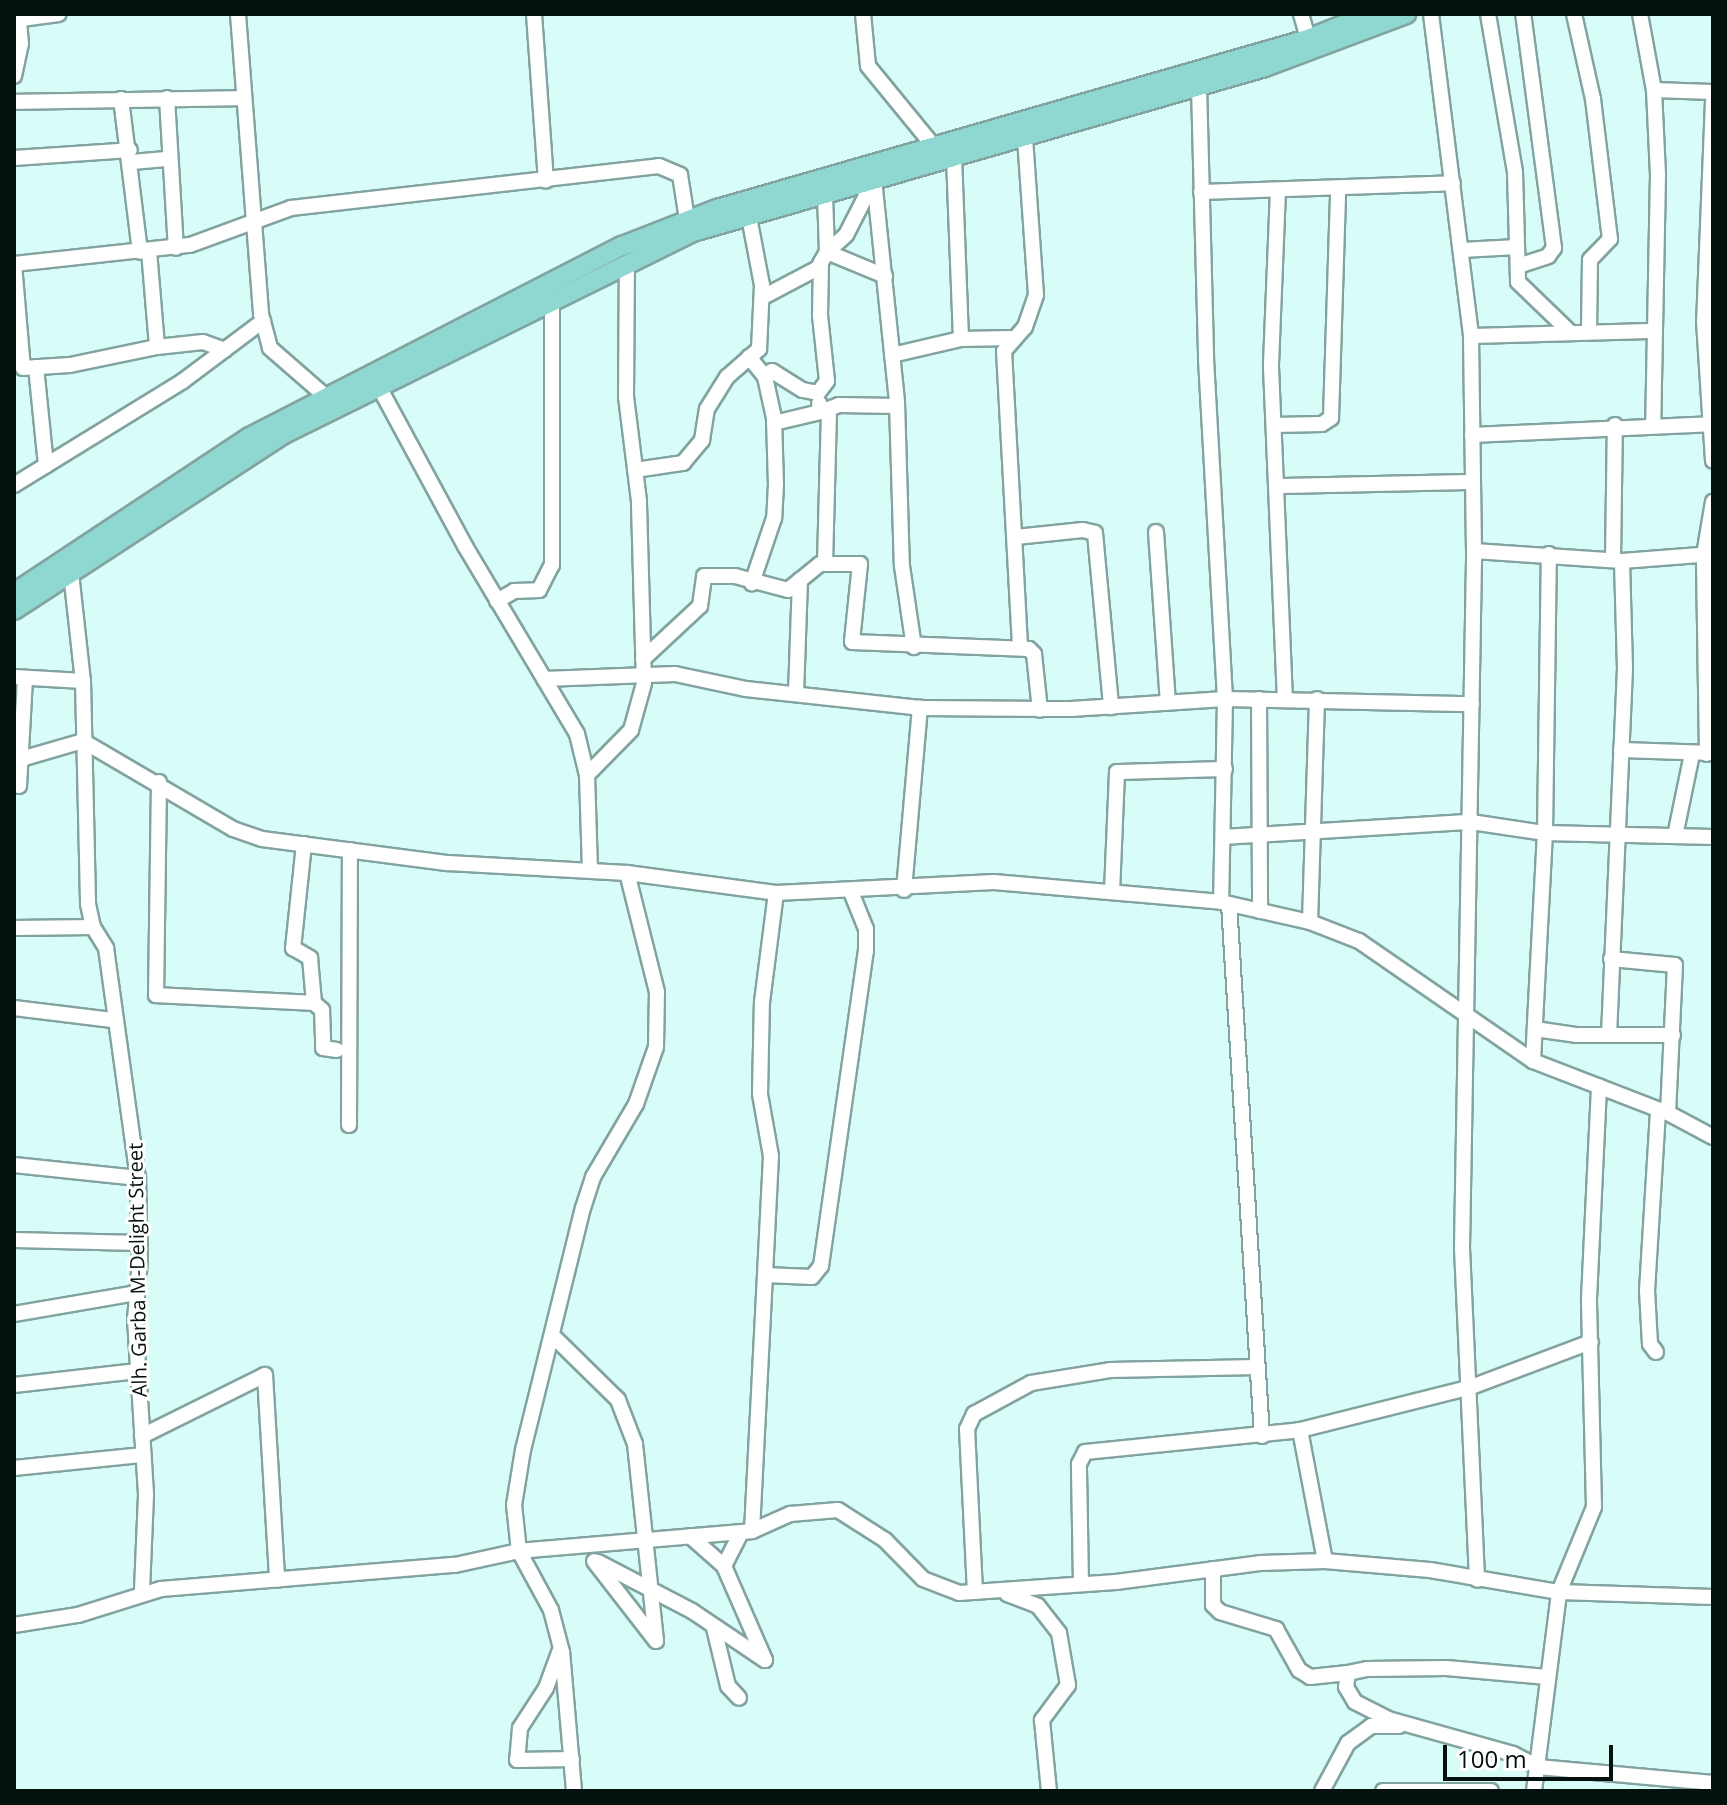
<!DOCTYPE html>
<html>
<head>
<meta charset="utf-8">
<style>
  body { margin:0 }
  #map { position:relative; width:1727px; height:1805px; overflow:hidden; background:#d8fcf7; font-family:"Open Sans",sans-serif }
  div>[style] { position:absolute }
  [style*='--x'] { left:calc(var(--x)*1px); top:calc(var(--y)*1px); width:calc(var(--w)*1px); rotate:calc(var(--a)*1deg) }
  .roads { filter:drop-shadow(2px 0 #82a39f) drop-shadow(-2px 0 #82a39f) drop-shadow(0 2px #82a39f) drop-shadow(0 -2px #82a39f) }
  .minor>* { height:14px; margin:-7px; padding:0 7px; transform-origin:7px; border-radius:7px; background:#fff }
  .major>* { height:18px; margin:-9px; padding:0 9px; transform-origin:9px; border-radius:9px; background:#8fd8d1 }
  span { translate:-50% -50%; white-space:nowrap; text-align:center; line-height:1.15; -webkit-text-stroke:6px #fff; paint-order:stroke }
  .street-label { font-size:20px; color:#05110f }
  .frame { position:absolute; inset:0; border:16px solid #05110f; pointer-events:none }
  .scale { position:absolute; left:1443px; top:1745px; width:170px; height:36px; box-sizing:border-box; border:4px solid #05110f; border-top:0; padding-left:10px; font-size:24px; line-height:28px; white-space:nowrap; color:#05110f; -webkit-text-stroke:6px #fff; paint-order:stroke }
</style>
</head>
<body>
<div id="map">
  <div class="roads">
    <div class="minor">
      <div style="--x:238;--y:14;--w:301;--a:85.6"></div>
      <div style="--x:261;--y:314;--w:35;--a:75"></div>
      <div style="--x:270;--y:348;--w:73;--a:41.1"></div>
      <div style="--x:534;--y:14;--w:167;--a:85.9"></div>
      <div style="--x:863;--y:14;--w:52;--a:84.5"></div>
      <div style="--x:868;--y:66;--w:106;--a:50.7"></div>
      <div style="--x:1301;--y:14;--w:26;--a:74"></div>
      <div style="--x:1431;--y:14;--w:324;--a:82.9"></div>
      <div style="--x:1471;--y:336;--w:224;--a:89.2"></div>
      <div style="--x:1474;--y:560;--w:688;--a:91"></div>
      <div style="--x:1462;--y:1248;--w:332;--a:87.4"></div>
      <div style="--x:1488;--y:14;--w:160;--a:80.3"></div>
      <div style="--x:1515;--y:172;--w:110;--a:88.4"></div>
      <div style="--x:1518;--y:282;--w:72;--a:43.9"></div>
      <div style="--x:1574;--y:14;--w:87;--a:77.4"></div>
      <div style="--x:1593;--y:99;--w:141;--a:83.1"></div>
      <div style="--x:1610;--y:239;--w:29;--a:134"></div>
      <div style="--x:1590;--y:260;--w:71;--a:90.8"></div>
      <div style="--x:1640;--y:14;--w:77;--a:79.6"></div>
      <div style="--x:1654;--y:90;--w:84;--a:87.3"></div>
      <div style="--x:1658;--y:174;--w:250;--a:91.1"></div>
      <div style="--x:14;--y:20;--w:45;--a:-7.6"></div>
      <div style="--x:14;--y:76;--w:33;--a:-78"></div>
      <div style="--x:21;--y:44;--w:24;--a:-95"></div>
      <div style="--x:1199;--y:86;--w:273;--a:88.5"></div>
      <div style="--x:1206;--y:359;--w:341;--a:86.8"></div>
      <div style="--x:1225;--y:699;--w:203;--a:91.1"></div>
      <div style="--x:1654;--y:90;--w:59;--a:1.9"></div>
      <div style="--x:167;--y:98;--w:150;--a:86.6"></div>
      <div style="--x:121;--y:99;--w:154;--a:82.9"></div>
      <div style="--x:1713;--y:101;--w:220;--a:92.3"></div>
      <div style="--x:1704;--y:321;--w:140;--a:86.3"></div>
      <div style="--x:14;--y:102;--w:229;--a:-1"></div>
      <div style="--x:954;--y:157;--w:182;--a:87.8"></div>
      <div style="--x:14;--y:158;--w:116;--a:-3.9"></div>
      <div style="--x:132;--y:162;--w:37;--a:-5"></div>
      <div style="--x:874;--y:179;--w:224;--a:84.1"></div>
      <div style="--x:897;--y:402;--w:164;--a:88.3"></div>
      <div style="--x:902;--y:566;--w:82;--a:81.6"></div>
      <div style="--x:1278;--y:190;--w:177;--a:92.3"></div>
      <div style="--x:1271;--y:367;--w:332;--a:87.6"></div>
      <div style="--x:1201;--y:192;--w:252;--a:-2"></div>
      <div style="--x:1462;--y:250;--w:55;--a:-3.1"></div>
      <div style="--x:149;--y:251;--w:96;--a:85.2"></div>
      <div style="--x:157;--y:347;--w:46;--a:-6.2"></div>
      <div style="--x:203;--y:342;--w:23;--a:20"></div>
      <div style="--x:827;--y:252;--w:25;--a:-42"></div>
      <div style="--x:846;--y:235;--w:62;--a:-63"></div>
      <div style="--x:827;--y:252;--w:63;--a:22.5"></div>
      <div style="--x:14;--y:264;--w:177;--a:-6.2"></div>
      <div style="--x:190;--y:245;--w:108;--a:-20.1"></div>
      <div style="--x:291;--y:208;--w:370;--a:-6.5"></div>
      <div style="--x:659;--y:166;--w:23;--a:23"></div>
      <div style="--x:680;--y:175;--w:45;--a:81"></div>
      <div style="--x:14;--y:264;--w:104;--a:85.1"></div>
      <div style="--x:23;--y:368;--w:47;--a:-3.7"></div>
      <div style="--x:70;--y:365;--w:89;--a:-11.7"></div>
      <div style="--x:1518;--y:266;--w:32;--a:-18"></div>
      <div style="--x:1548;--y:256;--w:10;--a:-53"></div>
      <div style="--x:1554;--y:248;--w:236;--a:-97.5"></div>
      <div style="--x:763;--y:297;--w:62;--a:-27.8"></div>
      <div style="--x:818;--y:268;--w:18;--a:-61"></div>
      <div style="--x:827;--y:252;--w:57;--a:-92"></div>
      <div style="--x:1471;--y:336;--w:180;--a:-1.6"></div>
      <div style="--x:892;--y:355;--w:71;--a:-13.1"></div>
      <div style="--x:961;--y:339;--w:49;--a:-1.2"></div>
      <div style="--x:749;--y:357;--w:26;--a:51"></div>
      <div style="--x:765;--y:377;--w:42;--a:77.6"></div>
      <div style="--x:774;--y:418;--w:66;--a:88.3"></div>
      <div style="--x:776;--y:484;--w:34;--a:93"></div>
      <div style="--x:774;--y:518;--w:69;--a:108.7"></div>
      <div style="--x:36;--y:367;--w:99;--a:84.2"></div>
      <div style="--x:765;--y:377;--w:9;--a:-41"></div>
      <div style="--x:772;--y:371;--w:36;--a:32"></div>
      <div style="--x:803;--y:390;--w:15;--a:11"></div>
      <div style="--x:818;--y:393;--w:15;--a:-53"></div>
      <div style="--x:827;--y:381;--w:65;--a:-96.1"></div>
      <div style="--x:820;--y:316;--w:54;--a:-88.9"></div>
      <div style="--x:378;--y:385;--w:183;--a:61.6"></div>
      <div style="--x:465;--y:546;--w:219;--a:59.2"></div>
      <div style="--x:577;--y:734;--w:42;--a:76.3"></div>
      <div style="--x:587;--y:775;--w:96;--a:88.2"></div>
      <div style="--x:820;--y:412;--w:20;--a:-20"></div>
      <div style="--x:839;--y:405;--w:58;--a:1"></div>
      <div style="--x:774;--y:423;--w:47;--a:-13.4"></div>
      <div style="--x:820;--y:412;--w:9;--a:-96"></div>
      <div style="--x:1274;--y:425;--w:48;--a:-1.2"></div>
      <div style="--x:1322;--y:424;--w:11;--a:-34"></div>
      <div style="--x:1331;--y:418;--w:228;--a:-88.2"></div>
      <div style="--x:1472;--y:435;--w:238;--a:-2.6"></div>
      <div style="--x:635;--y:470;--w:49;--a:-8.3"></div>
      <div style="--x:683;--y:463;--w:30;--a:-50"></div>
      <div style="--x:702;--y:440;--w:31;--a:-81"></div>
      <div style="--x:707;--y:409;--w:38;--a:-58"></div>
      <div style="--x:727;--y:377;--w:43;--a:-41.2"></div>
      <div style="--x:759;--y:349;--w:64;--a:-87.3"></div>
      <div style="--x:762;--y:285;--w:69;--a:-100.8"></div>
      <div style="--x:14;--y:485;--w:198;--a:-31.6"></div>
      <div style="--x:183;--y:381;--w:100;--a:-36.9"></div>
      <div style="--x:1277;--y:486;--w:196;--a:-1.2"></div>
      <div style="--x:1156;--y:532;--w:171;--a:86"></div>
      <div style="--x:1016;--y:537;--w:67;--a:-6"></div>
      <div style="--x:1083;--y:530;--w:12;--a:14"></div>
      <div style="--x:1095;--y:533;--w:175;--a:84.7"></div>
      <div style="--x:1474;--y:551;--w:148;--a:3.9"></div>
      <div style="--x:1622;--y:561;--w:91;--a:-4.4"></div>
      <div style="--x:1613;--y:560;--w:135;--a:-89.2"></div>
      <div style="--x:825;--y:564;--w:155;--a:-88.5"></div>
      <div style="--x:71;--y:573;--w:109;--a:83.7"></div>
      <div style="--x:83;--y:681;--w:223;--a:88.7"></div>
      <div style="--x:88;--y:904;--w:24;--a:78"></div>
      <div style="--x:93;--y:927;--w:25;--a:58"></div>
      <div style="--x:106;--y:948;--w:232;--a:82.1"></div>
      <div style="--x:138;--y:1178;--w:82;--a:88.6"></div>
      <div style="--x:140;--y:1260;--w:59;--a:94.8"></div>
      <div style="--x:135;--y:1319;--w:176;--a:86.4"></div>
      <div style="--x:146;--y:1495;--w:96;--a:92.4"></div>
      <div style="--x:497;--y:601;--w:20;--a:-30"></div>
      <div style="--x:514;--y:591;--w:25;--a:-2"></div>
      <div style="--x:539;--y:590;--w:28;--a:-63"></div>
      <div style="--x:552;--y:565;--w:264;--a:-90"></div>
      <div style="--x:1020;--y:646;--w:295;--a:-93.1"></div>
      <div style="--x:1004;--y:351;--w:32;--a:-49"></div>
      <div style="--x:1025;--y:327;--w:34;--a:-71"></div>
      <div style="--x:1036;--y:295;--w:158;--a:-94"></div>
      <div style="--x:643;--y:659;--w:78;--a:-42.9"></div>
      <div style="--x:700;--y:606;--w:30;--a:-82"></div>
      <div style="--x:704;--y:576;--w:31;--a:0"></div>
      <div style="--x:735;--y:576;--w:55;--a:14.8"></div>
      <div style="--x:788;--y:590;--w:41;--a:-39.1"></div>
      <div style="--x:820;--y:564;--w:40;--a:0"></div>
      <div style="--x:860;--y:564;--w:78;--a:95.9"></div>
      <div style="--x:852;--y:642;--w:177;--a:2.3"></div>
      <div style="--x:1029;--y:649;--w:7;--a:45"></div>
      <div style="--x:1034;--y:654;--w:56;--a:83.9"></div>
      <div style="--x:14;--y:677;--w:69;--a:3.3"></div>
      <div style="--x:544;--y:679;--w:131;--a:-2.2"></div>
      <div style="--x:675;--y:674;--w:73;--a:11.9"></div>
      <div style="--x:746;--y:689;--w:175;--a:6.2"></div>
      <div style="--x:920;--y:708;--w:151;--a:0.4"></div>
      <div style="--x:1071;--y:709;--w:154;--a:-3.7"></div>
      <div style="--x:1225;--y:699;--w:247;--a:1.2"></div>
      <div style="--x:796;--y:694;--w:114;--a:-88"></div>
      <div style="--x:1259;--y:699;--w:212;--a:89.7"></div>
      <div style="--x:1621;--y:750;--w:92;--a:1.9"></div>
      <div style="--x:1707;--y:754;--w:199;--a:-90.9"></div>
      <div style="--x:1704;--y:555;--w:54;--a:-80.4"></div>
      <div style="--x:21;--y:759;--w:65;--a:-16.2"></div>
      <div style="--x:83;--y:741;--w:174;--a:30.4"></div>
      <div style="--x:233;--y:829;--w:31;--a:19"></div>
      <div style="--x:262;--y:839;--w:188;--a:7.4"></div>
      <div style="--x:448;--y:863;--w:179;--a:3.2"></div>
      <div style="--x:627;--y:873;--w:150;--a:7.6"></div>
      <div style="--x:776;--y:893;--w:218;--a:-2.9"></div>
      <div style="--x:994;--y:882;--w:228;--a:5"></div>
      <div style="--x:1221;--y:902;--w:91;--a:12.7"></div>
      <div style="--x:1310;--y:922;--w:53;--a:21.2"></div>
      <div style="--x:1359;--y:941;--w:211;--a:34.6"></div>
      <div style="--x:1533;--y:1061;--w:145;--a:21.1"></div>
      <div style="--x:1668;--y:1113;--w:51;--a:28.1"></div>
      <div style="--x:587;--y:775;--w:63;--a:-45.6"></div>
      <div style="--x:631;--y:730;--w:49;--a:-74.5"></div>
      <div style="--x:644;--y:683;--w:182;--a:-91.6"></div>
      <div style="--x:639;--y:501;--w:106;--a:-97.1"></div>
      <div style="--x:626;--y:396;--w:132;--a:-89.6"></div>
      <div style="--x:159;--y:782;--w:213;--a:90.8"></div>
      <div style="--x:156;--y:995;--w:158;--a:2.9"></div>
      <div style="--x:19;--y:786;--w:108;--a:-86.8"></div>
      <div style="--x:1675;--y:836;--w:84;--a:-78.3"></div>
      <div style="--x:1223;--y:837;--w:248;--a:-3.5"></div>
      <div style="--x:1471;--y:822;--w:75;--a:8.5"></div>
      <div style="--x:1545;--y:833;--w:168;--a:1.4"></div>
      <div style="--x:304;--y:844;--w:105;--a:96"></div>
      <div style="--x:293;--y:948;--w:20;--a:30"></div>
      <div style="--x:310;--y:958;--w:45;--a:84.9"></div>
      <div style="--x:314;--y:1003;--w:11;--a:41"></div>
      <div style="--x:322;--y:1010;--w:38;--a:88"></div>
      <div style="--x:323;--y:1048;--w:14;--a:8"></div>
      <div style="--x:904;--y:890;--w:183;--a:-85"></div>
      <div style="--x:1112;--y:892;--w:120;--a:-87.6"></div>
      <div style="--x:1117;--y:772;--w:108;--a:-1.6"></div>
      <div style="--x:1229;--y:904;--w:533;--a:86.45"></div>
      <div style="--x:1310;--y:922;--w:223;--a:-88.2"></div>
      <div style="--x:14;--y:928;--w:79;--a:-0.7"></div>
      <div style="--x:1611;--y:959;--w:64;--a:5.4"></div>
      <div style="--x:1675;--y:965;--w:148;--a:92.7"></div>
      <div style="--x:14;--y:1008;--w:99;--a:7"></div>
      <div style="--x:1535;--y:1029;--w:41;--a:8.3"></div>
      <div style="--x:1576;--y:1035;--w:97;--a:0"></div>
      <div style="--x:1609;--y:1035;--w:366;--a:-87.5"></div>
      <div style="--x:1625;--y:669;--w:108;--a:-91.6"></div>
      <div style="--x:1533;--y:1061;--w:228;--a:-87"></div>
      <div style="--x:1545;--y:833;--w:279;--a:-89.2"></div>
      <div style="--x:349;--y:1125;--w:275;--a:-89.8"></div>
      <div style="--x:14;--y:1165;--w:125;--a:6"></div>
      <div style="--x:14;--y:1240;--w:125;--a:1.4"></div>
      <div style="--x:765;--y:1275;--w:47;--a:2.4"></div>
      <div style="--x:812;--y:1277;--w:14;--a:-51"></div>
      <div style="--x:821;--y:1266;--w:318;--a:-81.9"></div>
      <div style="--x:866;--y:951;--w:22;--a:-90"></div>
      <div style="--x:866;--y:929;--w:40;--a:-112"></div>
      <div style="--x:14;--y:1314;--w:125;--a:-9.7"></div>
      <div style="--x:554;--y:1337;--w:90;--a:44.5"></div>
      <div style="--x:618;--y:1400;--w:47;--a:68.9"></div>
      <div style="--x:635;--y:1444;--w:198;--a:83.9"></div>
      <div style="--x:656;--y:1641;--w:101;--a:-127.8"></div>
      <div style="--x:1656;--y:1352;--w:10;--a:-127"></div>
      <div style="--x:1650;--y:1344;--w:53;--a:-93.2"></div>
      <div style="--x:1647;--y:1291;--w:182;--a:-86.5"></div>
      <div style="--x:14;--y:1385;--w:124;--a:-6.5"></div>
      <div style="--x:1300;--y:1430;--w:133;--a:79.2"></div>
      <div style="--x:142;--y:1436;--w:137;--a:-26.4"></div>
      <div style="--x:265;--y:1375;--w:205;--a:86.6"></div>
      <div style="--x:14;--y:1468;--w:130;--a:-5.8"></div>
      <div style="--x:752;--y:1531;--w:42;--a:-24.1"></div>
      <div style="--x:790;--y:1514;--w:48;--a:-4.8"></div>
      <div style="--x:838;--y:1510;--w:56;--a:32.6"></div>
      <div style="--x:885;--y:1540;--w:54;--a:45.7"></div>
      <div style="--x:923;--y:1579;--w:39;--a:21"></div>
      <div style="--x:959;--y:1593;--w:157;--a:-4"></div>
      <div style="--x:1116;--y:1582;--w:145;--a:-7.5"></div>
      <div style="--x:1260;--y:1563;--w:65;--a:-1.8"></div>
      <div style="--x:1325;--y:1561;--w:105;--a:4.9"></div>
      <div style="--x:1430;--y:1570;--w:131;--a:9.7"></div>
      <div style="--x:1559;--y:1592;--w:154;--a:1.9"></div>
      <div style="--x:598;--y:1562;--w:106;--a:27.5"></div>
      <div style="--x:692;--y:1611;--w:88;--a:33.9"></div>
      <div style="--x:765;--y:1660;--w:103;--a:-113.6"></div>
      <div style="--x:724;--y:1566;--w:45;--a:-138.6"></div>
      <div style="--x:724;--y:1566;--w:38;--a:-63"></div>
      <div style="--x:1213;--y:1569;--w:36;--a:90"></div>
      <div style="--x:1213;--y:1605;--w:10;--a:45"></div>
      <div style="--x:1220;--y:1612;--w:59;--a:16.9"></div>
      <div style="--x:1276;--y:1629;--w:47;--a:60.7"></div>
      <div style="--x:1299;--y:1670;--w:13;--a:32"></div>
      <div style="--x:1310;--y:1677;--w:38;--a:-6"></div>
      <div style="--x:1081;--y:1584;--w:120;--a:-91"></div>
      <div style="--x:1079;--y:1464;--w:13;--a:-63"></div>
      <div style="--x:1085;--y:1452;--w:216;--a:-5.8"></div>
      <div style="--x:1300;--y:1430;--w:176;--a:-14.1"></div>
      <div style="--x:1471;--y:1387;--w:128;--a:-20.6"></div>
      <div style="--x:975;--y:1592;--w:163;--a:-92.8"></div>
      <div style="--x:967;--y:1429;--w:17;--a:-65"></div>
      <div style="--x:974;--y:1414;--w:65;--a:-28.5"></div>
      <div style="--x:1031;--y:1383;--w:80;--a:-9.3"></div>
      <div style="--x:1110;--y:1370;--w:148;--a:-1.2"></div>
      <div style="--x:1007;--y:1594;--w:33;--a:21"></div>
      <div style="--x:1038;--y:1606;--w:34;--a:52"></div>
      <div style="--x:1059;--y:1633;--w:53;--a:80.2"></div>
      <div style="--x:1068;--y:1685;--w:44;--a:126.6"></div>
      <div style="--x:1042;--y:1720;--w:71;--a:84.4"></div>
      <div style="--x:14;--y:1625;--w:65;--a:-8.9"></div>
      <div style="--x:78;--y:1615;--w:87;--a:-17.4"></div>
      <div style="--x:161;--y:1589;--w:295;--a:-4.7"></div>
      <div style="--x:455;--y:1565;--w:66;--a:-12.3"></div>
      <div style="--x:519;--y:1551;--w:234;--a:-4.9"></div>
      <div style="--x:752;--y:1531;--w:375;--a:-87.1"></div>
      <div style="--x:771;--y:1156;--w:63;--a:-100.1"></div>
      <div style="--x:760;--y:1094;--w:92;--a:-88.8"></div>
      <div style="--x:762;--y:1002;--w:110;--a:-82.7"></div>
      <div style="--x:714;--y:1628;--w:60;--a:76.4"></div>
      <div style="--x:728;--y:1686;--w:16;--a:47"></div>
      <div style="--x:560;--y:1650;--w:40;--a:110.2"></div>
      <div style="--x:546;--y:1688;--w:48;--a:123"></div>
      <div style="--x:520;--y:1728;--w:32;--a:95"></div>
      <div style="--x:517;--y:1760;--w:55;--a:-1"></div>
      <div style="--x:1547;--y:1677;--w:101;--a:-174.9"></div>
      <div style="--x:1446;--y:1668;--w:79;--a:179.3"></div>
      <div style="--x:1367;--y:1669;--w:19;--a:168"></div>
      <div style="--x:1348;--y:1673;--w:14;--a:98"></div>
      <div style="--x:1346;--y:1687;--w:17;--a:59"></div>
      <div style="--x:1355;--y:1702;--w:37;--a:27"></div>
      <div style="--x:1388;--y:1719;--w:130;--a:15.6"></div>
      <div style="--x:1513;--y:1754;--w:28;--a:27"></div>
      <div style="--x:1538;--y:1767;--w:176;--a:5.2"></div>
      <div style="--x:574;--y:1791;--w:140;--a:-94.9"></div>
      <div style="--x:562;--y:1652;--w:43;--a:-104.7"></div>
      <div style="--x:551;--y:1610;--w:67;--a:-118.5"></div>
      <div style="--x:519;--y:1551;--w:46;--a:-96.2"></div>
      <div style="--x:514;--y:1505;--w:56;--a:-80.7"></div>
      <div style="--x:523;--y:1450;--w:249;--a:-76.1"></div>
      <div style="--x:583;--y:1208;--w:33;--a:-72"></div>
      <div style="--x:593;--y:1177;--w:85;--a:-59.5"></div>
      <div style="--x:636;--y:1104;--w:60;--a:-70.7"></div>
      <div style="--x:656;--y:1047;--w:55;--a:-89"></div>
      <div style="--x:657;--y:992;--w:123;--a:-104.1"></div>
      <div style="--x:1322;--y:1791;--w:55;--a:-61.6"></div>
      <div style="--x:1348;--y:1743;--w:29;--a:-36"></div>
      <div style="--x:1371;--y:1726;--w:28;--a:0"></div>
      <div style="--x:1383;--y:1791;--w:108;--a:0"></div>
      <div style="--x:1534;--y:1791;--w:201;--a:-82.8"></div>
      <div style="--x:1559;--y:1592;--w:92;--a:-67.6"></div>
      <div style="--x:1594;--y:1507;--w:208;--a:-91.4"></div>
      <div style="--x:1589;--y:1299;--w:213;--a:-87.3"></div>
    </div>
    <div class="major">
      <div style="--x:14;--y:593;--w:283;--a:-33.5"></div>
      <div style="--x:250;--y:437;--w:418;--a:-27.2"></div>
      <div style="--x:622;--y:246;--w:102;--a:-21.3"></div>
      <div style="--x:717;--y:209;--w:615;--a:-16.05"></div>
      <div style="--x:1308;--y:39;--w:67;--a:-22"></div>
      <div style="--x:14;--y:610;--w:320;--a:-33.1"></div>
      <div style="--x:282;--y:435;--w:458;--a:-26.3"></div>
      <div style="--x:693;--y:232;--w:595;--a:-16.09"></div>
      <div style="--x:1265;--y:67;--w:151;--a:-20.6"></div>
    </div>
  </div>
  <div class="street-label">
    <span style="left:137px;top:1270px;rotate:-91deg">Alh. Garba M-Delight Street</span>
  </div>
  <div class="frame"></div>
  <div class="scale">100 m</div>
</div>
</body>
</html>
